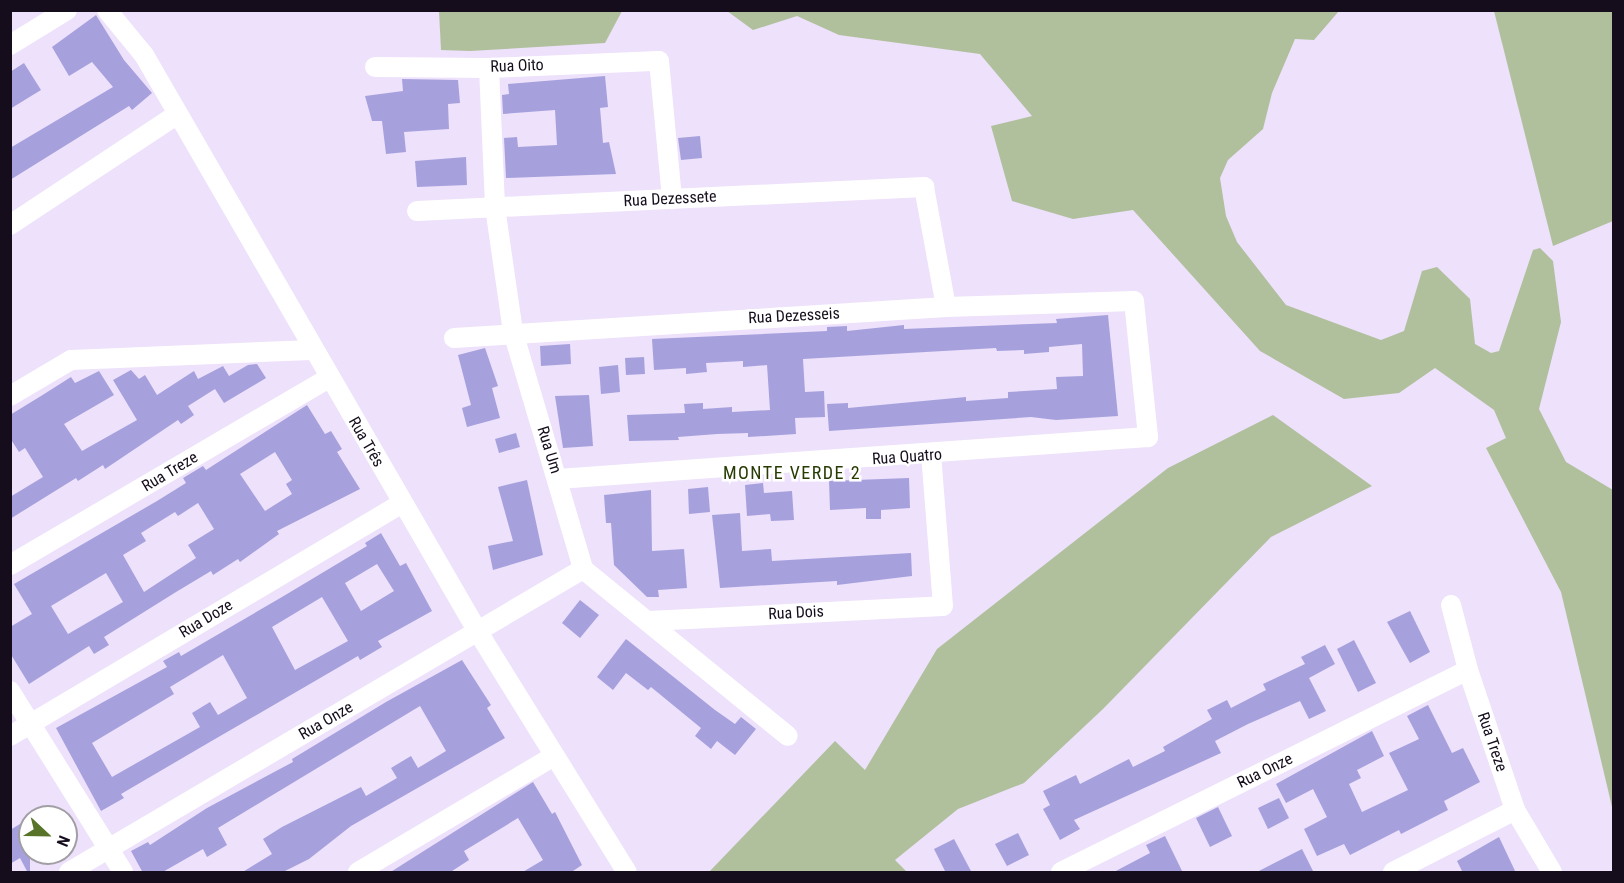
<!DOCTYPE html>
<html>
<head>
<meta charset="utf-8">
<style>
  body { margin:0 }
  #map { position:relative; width:1624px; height:883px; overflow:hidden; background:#ede1fb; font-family:"Roboto Condensed",sans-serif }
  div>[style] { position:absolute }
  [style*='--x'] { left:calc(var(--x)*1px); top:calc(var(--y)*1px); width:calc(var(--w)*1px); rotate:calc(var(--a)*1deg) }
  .green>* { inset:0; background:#b0c09d }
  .building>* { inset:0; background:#a6a1dd }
  .street>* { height:20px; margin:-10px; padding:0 10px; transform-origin:10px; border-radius:10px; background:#fff }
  span { translate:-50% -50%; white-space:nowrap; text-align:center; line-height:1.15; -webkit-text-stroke:5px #fff; paint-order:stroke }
  .street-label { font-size:16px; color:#150d1c }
  .neighbourhood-label { font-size:18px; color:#283b04; letter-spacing:1.5px }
  .frame { position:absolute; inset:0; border:12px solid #150d1c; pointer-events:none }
  .north { position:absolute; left:18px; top:805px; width:60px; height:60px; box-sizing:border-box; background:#fff; border:2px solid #a19ea4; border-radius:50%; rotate:112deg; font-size:16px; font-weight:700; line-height:24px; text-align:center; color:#150d1c }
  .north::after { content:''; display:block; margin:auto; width:21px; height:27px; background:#577428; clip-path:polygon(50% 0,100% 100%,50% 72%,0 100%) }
</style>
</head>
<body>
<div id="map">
  <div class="green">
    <div style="clip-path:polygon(439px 11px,439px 10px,622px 11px,605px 43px,470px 51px,441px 50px)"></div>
    <div style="clip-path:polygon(727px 11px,1339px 11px,1314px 40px,1295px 39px,1272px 93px,1263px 129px,1228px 160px,1220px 178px,1226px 216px,1237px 242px,1286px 305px,1381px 340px,1404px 331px,1422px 271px,1437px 267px,1470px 299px,1475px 344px,1491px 353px,1499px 351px,1533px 250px,1540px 248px,1553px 261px,1561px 322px,1539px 409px,1566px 462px,1613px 490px,1613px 811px,1561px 592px,1486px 448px,1506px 438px,1494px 410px,1435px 368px,1399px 393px,1344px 399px,1260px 351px,1133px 210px,1073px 219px,1012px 201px,991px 126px,1032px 116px,980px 54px,839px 35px,797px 16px,753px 30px)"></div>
    <div style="clip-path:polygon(1494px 11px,1613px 11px,1613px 221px,1553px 246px)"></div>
    <div style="clip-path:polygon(1273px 415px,1372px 486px,1271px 537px,1103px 709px,1024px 783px,958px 809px,895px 860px,907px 872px,709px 872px,835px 741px,865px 770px,937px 649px,1168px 468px)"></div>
  </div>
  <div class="building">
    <div style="clip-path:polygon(96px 15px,124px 60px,152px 93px,132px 110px,129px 106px,10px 180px,10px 148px,113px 87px,92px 62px,69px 76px,52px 47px)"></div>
    <div style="clip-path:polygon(24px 63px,41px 90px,10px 109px,10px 72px)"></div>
    <div style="clip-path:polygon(605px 76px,608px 107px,600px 108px,603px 143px,609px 142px,616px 174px,506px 178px,504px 138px,517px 137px,518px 147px,557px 145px,555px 110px,503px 114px,502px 95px,509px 94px,508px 84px)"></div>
    <div style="clip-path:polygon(402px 79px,458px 80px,460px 103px,448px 104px,449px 129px,404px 132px,406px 152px,386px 154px,382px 121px,372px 121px,365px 96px,403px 91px)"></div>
    <div style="clip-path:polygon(700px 136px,702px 158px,681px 160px,678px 138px)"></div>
    <div style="clip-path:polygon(466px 157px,467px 185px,417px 187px,415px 161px)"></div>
    <div style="clip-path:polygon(1108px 315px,1118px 416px,1056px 420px,1031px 417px,829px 431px,827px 404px,848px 403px,848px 408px,966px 397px,966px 401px,1008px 398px,1008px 392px,1057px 389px,1056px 377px,1083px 376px,1082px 344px,1049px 347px,1049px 352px,1024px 354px,1024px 350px,997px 351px,996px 348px,803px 359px,805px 392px,824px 391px,825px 417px,795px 418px,796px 434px,748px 437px,748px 433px,717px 434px,678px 437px,679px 440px,629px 441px,627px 415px,685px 413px,684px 404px,703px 403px,703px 409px,732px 407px,732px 412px,770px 410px,767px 365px,743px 367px,743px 361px,706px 363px,707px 372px,686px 374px,686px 368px,654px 370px,652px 339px,827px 331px,827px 327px,847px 326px,847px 331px,904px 325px,904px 329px,1057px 323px,1056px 319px)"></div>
    <div style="clip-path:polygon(570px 344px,571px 364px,541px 366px,540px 346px)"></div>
    <div style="clip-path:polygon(485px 348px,498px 386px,492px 388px,500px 418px,467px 427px,462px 408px,471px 405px,458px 355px)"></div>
    <div style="clip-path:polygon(644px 357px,645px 374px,626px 375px,625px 358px)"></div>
    <div style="clip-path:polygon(257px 364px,266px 378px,224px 403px,215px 389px,188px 406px,194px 415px,181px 424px,178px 420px,105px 469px,103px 465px,78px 481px,76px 478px,10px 519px,10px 497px,43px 477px,25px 448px,19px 452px,10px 438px,10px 415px,41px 396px,71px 377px,75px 383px,99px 371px,114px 395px,64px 424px,82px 451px,137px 420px,113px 380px,131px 370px,139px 379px,145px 375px,157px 395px,194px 371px,198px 379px,223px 366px,229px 376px,248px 365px)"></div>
    <div style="clip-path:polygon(618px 365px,620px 392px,601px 394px,599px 367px)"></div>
    <div style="clip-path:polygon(589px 395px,593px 446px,563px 448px,555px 396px)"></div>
    <div style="clip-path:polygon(evenodd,307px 405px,325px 434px,331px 431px,342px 449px,337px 452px,360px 489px,277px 531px,279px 534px,240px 562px,238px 559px,213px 575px,211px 571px,176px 592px,104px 637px,109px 645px,94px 654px,89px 646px,29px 684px,10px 653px,10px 627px,32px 614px,14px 584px,157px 501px,186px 483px,183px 478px,203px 466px,206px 470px,307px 405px,275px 452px,292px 480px,286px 484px,292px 494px,265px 511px,240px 474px,275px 452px,307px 405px,198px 503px,214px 529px,188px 545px,196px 558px,144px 592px,123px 555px,146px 541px,141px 533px,175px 512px,178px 516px,198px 503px,307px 405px,106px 573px,123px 602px,68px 634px,51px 606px,106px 573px)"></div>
    <div style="clip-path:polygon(516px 433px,520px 447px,499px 453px,495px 439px)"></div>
    <div style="clip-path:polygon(909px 478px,910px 508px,881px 510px,881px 519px,866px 519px,866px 508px,830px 510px,829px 481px)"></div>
    <div style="clip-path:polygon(527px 480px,543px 555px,493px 570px,488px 546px,513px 541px,498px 487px)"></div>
    <div style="clip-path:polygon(763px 483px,764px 493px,792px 491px,794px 520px,771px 521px,770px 514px,747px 516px,745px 485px)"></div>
    <div style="clip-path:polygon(708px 487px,710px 512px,689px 514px,688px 489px)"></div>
    <div style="clip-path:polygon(651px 490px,652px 551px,684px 549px,687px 588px,658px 590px,659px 597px,647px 597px,614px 565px,611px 523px,606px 523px,604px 495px)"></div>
    <div style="clip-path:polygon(740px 513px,742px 551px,771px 549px,772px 561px,911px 553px,912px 576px,837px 585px,837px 581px,720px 588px,712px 515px)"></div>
    <div style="clip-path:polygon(evenodd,381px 533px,400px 566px,406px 563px,432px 611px,378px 641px,382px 647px,360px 660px,358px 656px,203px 746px,121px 794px,124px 798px,101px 811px,56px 728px,167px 667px,163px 661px,179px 652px,181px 656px,282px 597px,367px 546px,365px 543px,381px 533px,377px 564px,394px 591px,361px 611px,345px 583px,377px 564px,381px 533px,322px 597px,348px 641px,295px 670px,272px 627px,322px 597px,381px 533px,223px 655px,247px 698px,218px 715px,210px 702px,192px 713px,200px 727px,112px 777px,92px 743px,174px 694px,170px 687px,223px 655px)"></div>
    <div style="clip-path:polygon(580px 600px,599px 615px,580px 638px,562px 623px)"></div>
    <div style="clip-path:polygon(1410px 611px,1430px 652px,1410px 663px,1387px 622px)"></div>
    <div style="clip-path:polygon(626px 639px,715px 710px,735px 724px,741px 717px,756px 729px,735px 755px,717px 741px,711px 749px,695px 736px,701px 728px,651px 687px,648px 690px,626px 673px,613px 690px,597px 677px)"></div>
    <div style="clip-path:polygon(1354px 640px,1376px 683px,1358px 692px,1337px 649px)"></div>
    <div style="clip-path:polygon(1325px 645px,1335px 664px,1309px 678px,1326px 711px,1309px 719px,1300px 701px,1248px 724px,1215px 741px,1221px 753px,1074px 820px,1080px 829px,1060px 840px,1043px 809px,1050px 805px,1043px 791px,1076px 775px,1080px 784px,1129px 759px,1133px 767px,1165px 751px,1163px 747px,1212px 719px,1207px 710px,1227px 700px,1231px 708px,1266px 690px,1263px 684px,1305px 664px,1301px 657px)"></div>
    <div style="clip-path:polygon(462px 660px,491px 705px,487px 708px,505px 738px,351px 826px,309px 859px,281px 873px,241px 873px,272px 854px,263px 839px,282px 827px,361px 787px,366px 796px,397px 778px,391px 768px,411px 756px,418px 768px,446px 751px,420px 706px,218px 828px,227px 845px,207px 857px,203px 849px,161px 873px,143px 873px,131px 851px,148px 842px,150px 845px,207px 808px,293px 762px,292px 759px,386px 702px)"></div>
    <div style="clip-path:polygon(1428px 705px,1452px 753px,1463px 748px,1480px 782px,1444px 801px,1448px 810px,1401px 834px,1399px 830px,1350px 855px,1344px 844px,1317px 856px,1304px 829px,1327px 817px,1313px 789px,1286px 803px,1276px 784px,1372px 731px,1384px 756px,1357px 770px,1361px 778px,1349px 784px,1362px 812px,1408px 790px,1389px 753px,1419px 739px,1407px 716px)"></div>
    <div style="clip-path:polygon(533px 782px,552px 814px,555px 812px,582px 865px,570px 873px,521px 873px,543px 860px,518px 818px,464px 851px,469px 860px,449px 873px,389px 873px)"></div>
    <div style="clip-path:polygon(1279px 798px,1289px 818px,1268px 829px,1258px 808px)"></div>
    <div style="clip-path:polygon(1218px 807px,1232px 836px,1210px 847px,1196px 818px)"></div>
    <div style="clip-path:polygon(30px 818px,30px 873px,28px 873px,20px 858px,10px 864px,10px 830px)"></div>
    <div style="clip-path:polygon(1018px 833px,1029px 855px,1007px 866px,995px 844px)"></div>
    <div style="clip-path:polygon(1165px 836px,1183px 873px,1112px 873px,1150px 853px,1146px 845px)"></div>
    <div style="clip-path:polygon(1499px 837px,1516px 873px,1463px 873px,1457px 861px)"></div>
    <div style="clip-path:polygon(954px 839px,972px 873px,946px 873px,934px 849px)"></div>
    <div style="clip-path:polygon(1302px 849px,1314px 873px,1255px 873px)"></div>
  </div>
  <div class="street">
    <div style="--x:107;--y:10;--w:58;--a:50.6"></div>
    <div style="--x:144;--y:55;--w:667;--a:59.94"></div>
    <div style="--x:478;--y:632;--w:282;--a:58.2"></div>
    <div style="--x:10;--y:45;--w:67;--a:-31.6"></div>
    <div style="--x:375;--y:67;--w:114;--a:0.5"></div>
    <div style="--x:489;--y:68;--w:170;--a:-2.4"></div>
    <div style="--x:659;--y:61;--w:139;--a:84.6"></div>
    <div style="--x:489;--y:68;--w:139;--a:87.5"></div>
    <div style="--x:495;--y:207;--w:126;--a:81.8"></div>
    <div style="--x:513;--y:332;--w:247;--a:73.5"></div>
    <div style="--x:583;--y:569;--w:264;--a:39.2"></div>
    <div style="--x:417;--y:211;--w:508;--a:-2.71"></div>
    <div style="--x:924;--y:187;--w:122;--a:79.6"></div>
    <div style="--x:10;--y:225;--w:201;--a:-33.5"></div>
    <div style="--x:454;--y:338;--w:493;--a:-3.6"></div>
    <div style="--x:946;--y:307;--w:188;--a:-1.8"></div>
    <div style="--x:1134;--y:301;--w:137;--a:84.1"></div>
    <div style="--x:1148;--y:437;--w:592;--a:175.94"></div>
    <div style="--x:10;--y:396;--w:71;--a:-30.5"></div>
    <div style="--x:71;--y:360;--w:241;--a:-2.4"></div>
    <div style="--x:10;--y:565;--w:370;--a:-30.4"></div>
    <div style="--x:1451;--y:605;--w:67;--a:75.3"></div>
    <div style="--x:1468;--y:670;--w:148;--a:71.4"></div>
    <div style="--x:1515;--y:810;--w:72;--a:59.2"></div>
    <div style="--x:649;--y:621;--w:294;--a:-2.9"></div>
    <div style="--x:943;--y:606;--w:151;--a:-94.5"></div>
    <div style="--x:10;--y:691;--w:213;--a:58"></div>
    <div style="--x:10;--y:736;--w:456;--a:-30.7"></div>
    <div style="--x:69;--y:872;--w:597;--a:-30.52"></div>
    <div style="--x:358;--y:872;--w:228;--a:-30.6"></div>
    <div style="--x:1061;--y:872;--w:454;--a:-26.4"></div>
    <div style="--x:1393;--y:872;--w:137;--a:-26.9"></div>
  </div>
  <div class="street-label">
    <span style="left:517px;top:66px;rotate:-2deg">Rua Oito</span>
    <span style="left:670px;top:199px;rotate:-3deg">Rua Dezessete</span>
    <span style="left:794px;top:316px;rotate:-3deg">Rua Dezesseis</span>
    <span style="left:366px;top:442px;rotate:60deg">Rua Três</span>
    <span style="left:549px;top:450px;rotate:73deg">Rua Um</span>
    <span style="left:907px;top:457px;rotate:-4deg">Rua Quatro</span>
    <span style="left:170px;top:472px;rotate:-31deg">Rua Treze</span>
    <span style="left:796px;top:613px;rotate:-3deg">Rua Dois</span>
    <span style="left:206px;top:619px;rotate:-31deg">Rua Doze</span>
    <span style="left:326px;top:721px;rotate:-30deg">Rua Onze</span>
    <span style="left:1492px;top:742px;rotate:71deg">Rua Treze</span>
    <span style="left:1265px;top:771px;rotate:-26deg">Rua Onze</span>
  </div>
  <div class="neighbourhood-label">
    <span style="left:792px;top:473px">MONTE VERDE 2</span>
  </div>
  <div class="frame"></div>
  <div class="north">N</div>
</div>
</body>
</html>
